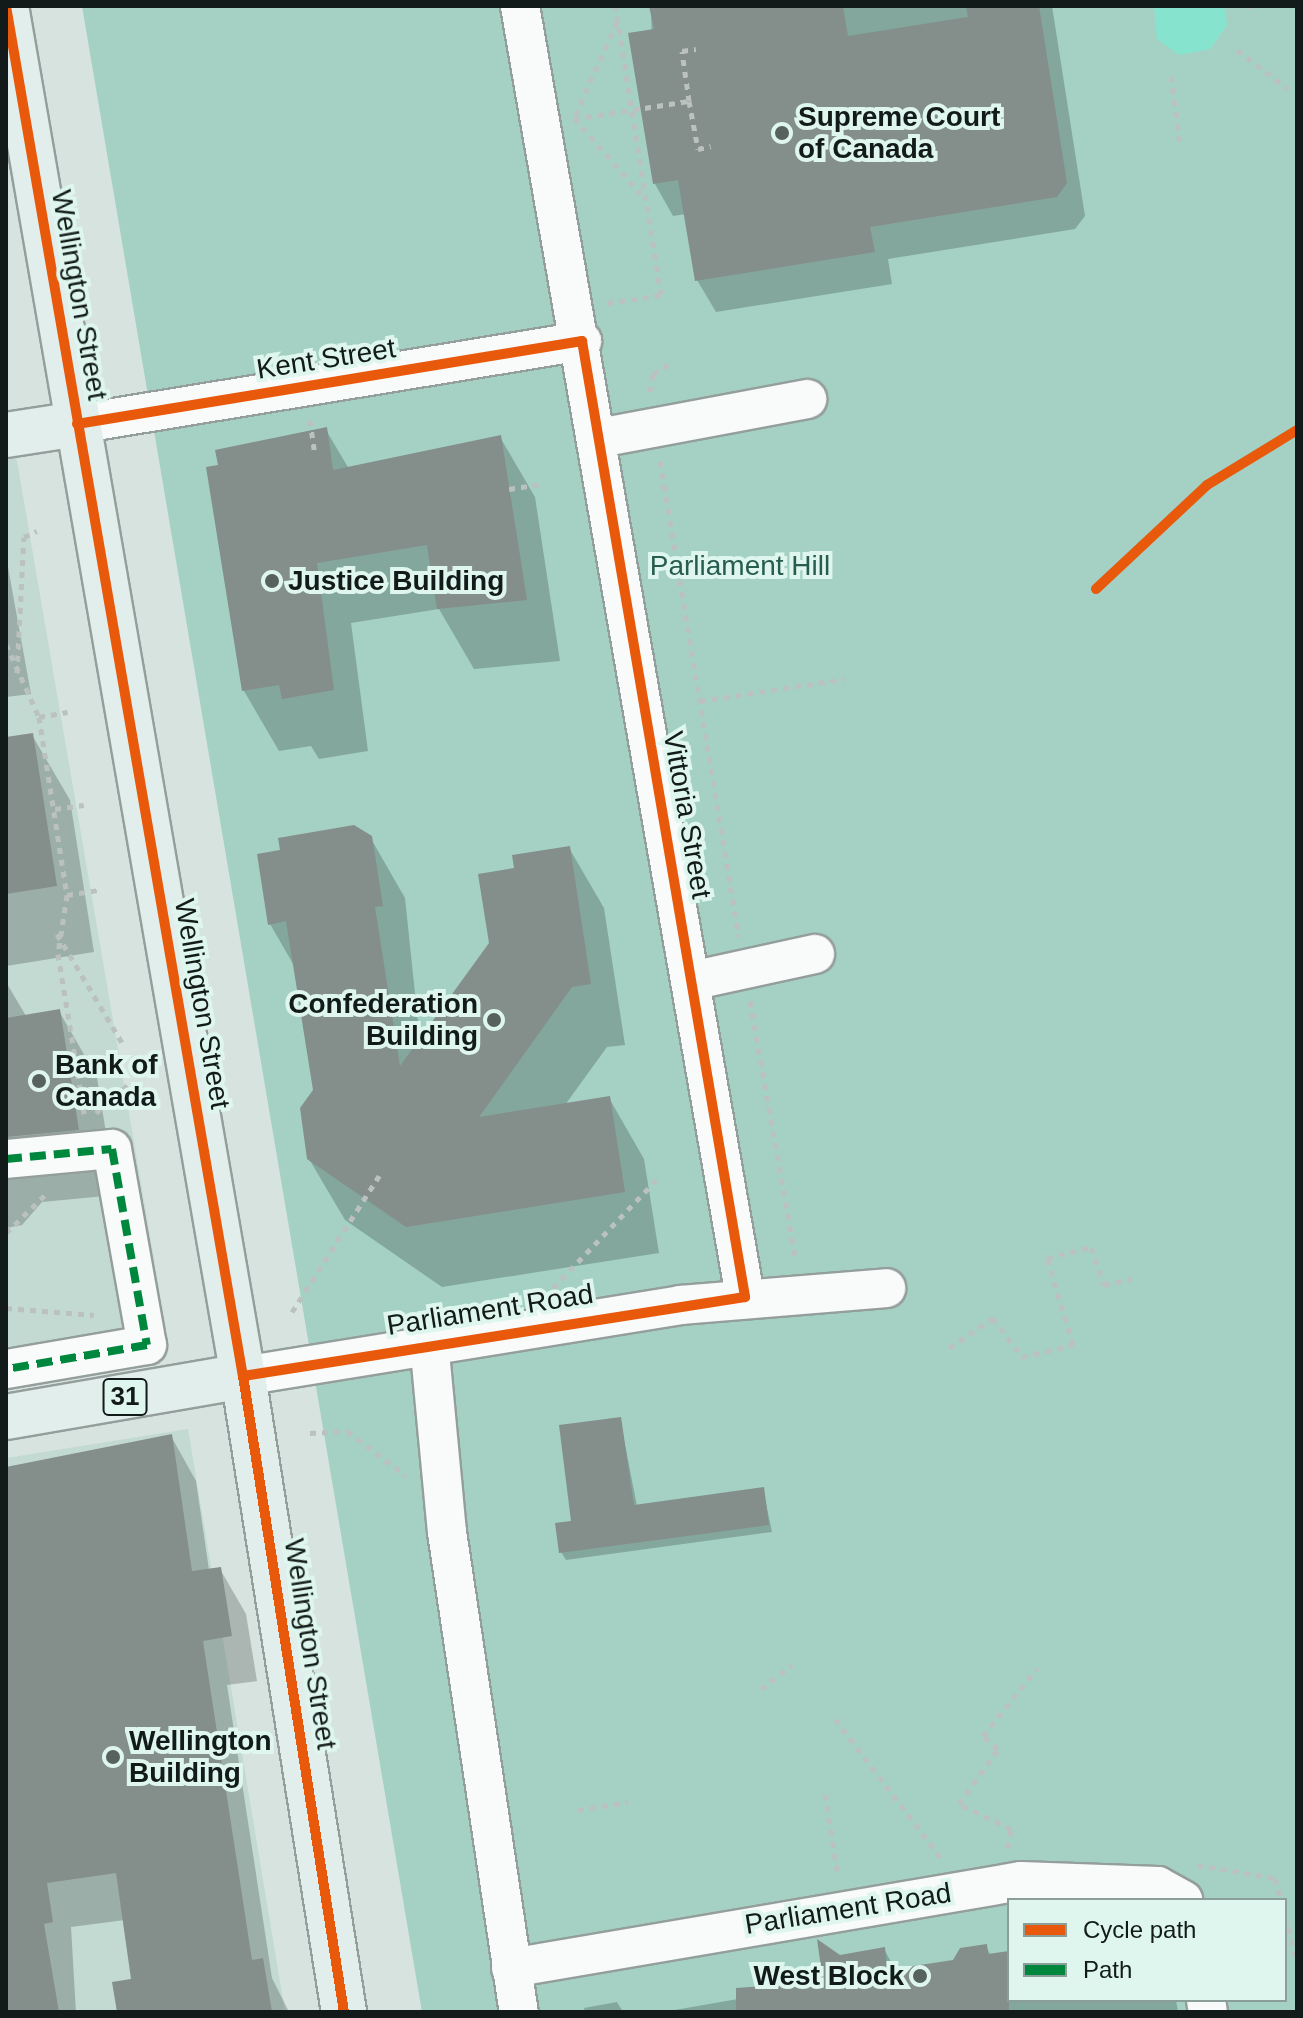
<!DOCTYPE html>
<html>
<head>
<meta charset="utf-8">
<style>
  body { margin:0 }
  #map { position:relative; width:1303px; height:2018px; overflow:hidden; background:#d6e3df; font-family:Helvetica,sans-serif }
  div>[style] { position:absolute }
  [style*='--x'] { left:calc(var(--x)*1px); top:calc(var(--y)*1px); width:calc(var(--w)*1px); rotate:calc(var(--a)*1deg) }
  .built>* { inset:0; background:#c3dad3 }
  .green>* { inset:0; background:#a4d1c4 }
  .water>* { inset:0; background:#86e4ce }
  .shadow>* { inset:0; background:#0003 }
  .building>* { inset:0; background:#848e8b }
  .path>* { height:5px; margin-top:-2.5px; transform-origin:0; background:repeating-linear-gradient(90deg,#bbc1bf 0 6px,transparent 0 12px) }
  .roads { filter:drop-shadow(2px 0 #949e9b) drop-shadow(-2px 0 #949e9b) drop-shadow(0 2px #949e9b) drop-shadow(0 -2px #949e9b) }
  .minor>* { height:38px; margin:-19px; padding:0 19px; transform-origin:19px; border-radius:19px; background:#f9fbfa }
  .major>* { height:44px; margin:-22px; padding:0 22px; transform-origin:22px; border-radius:22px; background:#e1eeeb }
  .quiet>* { height:8px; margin-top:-4px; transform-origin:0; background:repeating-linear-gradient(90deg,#00873e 0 16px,transparent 0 24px) }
  .cycleway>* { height:10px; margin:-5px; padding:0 5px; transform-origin:5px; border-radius:5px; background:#e8590c }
  .dots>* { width:22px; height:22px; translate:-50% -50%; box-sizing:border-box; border:4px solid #def6ee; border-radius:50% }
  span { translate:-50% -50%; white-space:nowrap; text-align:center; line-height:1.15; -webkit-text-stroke:8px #def6ee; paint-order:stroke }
  .shield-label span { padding:2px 6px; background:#def6ee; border:2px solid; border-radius:6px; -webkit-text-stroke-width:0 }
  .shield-label { font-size:26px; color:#121b19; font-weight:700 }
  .poi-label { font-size:28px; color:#121b19; font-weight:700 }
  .left { translate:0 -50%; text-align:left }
  .right { translate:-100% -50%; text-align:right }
  .street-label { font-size:28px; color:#121b19 }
  .park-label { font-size:28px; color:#275c4f }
  .frame { position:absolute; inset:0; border:8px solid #121b19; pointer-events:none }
  .legend { position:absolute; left:1007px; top:1898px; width:280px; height:104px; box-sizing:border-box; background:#def6ee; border:2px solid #8c9e99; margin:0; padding:10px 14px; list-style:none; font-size:24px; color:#121b19 }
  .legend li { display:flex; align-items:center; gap:16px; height:40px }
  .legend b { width:40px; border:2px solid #8c9e99 }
</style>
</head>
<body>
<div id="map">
  <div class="built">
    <div style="clip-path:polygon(6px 397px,166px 1329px,6px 1357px)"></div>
    <div style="clip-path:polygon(188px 1429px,285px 2012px,6px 2012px,6px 1458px)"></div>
  </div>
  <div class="green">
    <div style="clip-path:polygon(evenodd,82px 6px,1297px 6px,1297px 2012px,422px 2012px,82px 6px,1009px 1900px,1285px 1900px,1285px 2000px,1009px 2000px,1009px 1900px)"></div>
  </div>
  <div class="water">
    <div style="clip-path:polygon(1154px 6px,1224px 6px,1227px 25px,1210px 49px,1179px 55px,1157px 39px)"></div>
  </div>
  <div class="shadow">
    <div style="clip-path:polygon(651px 6px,1052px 6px,1085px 216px,1075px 229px,888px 259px,892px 284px,716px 312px,697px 280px,686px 214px,673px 216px,655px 184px)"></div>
    <div style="clip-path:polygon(326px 430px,349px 469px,500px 437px,535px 497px,560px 661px,474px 669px,439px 609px,351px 623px,368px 751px,319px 759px,311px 746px,279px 751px,244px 691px,209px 469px)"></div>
    <div style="clip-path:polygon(6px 556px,31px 694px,6px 697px)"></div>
    <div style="clip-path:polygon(32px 735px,70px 800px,94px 952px,6px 966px,6px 739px)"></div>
    <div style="clip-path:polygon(370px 837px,405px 898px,420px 1041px,491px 944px,517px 870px,569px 848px,604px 908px,625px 1045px,607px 1047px,565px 1105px,609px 1098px,644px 1159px,659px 1253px,442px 1287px,345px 1220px,309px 1159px,315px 1090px,296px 969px,270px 924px)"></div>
    <div style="clip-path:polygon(6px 982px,26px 1016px,59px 1011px,97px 1077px,116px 1195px,42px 1202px,22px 1225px,6px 1228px)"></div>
    <div style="clip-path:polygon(620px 1419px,637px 1506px,763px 1489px,772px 1532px,566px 1560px,561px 1552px)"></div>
    <div style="clip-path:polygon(171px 1436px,196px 1481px,209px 1570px,220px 1569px,246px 1614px,257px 1681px,227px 1685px,272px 1978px,289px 2012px,119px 2012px,134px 1980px,125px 1920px,71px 1927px,76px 2012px,6px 2012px,6px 1469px)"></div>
    <div style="clip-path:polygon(986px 1946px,991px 1956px,1009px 1953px,1009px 2000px,1176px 2000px,1178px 2012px,663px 2012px,825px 1984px,839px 1957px,884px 1949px,896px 1971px,955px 1961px)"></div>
    <div style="clip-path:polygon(617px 2002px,623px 2012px,585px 2012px,584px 2008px)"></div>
  </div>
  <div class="building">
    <div style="clip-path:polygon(649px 6px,843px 6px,848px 36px,968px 17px,966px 6px,1039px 6px,1067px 183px,1057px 197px,870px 227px,875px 252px,695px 281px,678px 180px,653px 184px,628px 33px,654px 29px)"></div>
    <div style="clip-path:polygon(327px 427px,333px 470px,501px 435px,527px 600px,437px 609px,427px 545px,317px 563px,334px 690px,282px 699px,279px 685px,242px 691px,206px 467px,218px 465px,215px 450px)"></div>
    <div style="clip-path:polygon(33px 733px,57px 886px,6px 894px,6px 737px)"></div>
    <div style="clip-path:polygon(354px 825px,372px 836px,383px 906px,375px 907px,400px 1066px,489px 943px,478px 874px,514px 868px,512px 855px,570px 846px,591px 984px,572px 987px,479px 1117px,610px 1096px,625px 1192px,406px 1227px,307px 1159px,300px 1108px,313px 1090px,286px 921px,268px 925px,257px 854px,280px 850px,278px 838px)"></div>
    <div style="clip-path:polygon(60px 1009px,79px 1130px,6px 1137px,6px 1018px)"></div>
    <div style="clip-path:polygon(621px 1417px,634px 1505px,764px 1487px,769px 1525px,559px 1553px,555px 1523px,571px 1521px,559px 1425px)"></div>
    <div style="clip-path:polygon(172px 1434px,192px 1571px,221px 1567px,232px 1636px,203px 1641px,252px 1960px,263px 1958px,272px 2012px,117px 2012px,112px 1982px,131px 1979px,116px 1873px,47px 1883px,53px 1922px,44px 1924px,59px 2012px,6px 2012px,6px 1467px)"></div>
    <div style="clip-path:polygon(817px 1939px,840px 1955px,885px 1947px,887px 1970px,953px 1960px,960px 1948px,987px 1944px,988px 1954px,1009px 1951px,1009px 2012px,736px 2012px,736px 1988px,823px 1982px)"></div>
  </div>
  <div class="path">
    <div style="--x:1248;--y:6;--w:3;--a:0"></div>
    <div style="--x:617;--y:22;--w:105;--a:114.1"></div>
    <div style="--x:574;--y:118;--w:101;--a:48.6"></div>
    <div style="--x:1237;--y:50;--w:64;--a:37.4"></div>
    <div style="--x:1171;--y:76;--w:69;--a:82.5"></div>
    <div style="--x:689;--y:101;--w:50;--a:-98"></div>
    <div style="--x:682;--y:51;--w:14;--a:-8"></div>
    <div style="--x:574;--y:119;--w:116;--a:-8.9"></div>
    <div style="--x:689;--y:101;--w:49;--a:79.4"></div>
    <div style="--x:698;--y:149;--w:13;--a:-13"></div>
    <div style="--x:607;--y:303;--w:55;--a:-8.4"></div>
    <div style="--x:661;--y:295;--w:293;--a:-99"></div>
    <div style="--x:650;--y:392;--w:18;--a:-81"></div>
    <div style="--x:653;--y:374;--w:21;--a:-31"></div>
    <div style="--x:310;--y:420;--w:30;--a:82"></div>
    <div style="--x:660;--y:461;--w:482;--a:80.6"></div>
    <div style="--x:509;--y:489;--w:32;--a:-9"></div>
    <div style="--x:6;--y:644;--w:80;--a:65.7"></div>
    <div style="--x:39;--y:717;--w:180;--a:81.1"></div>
    <div style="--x:67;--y:895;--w:60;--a:98.7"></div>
    <div style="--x:58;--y:954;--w:167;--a:80.7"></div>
    <div style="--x:17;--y:673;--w:136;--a:-87.1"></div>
    <div style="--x:24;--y:537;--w:14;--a:-25"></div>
    <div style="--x:700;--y:701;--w:146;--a:-8.7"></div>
    <div style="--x:39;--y:717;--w:29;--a:-10"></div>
    <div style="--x:55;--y:809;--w:29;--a:-8"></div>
    <div style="--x:67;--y:895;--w:31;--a:-9"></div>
    <div style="--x:57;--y:934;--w:131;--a:59.1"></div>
    <div style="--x:750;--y:1001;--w:260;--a:80"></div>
    <div style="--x:96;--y:1113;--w:47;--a:-41.5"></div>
    <div style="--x:6;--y:1233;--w:59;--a:-44.3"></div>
    <div style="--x:553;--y:1288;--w:152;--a:-46.3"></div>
    <div style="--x:6;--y:1308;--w:88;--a:4.5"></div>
    <div style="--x:292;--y:1312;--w:167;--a:-57.4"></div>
    <div style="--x:949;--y:1348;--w:53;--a:-34.3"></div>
    <div style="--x:993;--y:1318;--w:49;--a:53.4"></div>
    <div style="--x:1022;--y:1357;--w:52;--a:-13.2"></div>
    <div style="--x:1073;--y:1345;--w:91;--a:-106.6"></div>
    <div style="--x:1047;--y:1258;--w:45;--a:-14"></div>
    <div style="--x:1091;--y:1247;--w:40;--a:71.1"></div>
    <div style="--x:1104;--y:1285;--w:28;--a:-13"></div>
    <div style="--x:310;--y:1433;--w:37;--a:-3"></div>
    <div style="--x:347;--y:1431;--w:74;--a:37.3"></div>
    <div style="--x:761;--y:1689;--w:39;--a:-38"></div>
    <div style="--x:835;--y:1719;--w:175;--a:52.7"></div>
    <div style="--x:825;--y:1794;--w:83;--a:81"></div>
    <div style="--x:578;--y:1810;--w:51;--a:-9.1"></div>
    <div style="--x:1008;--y:1848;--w:19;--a:-81"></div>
    <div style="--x:1011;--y:1829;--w:58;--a:-154.3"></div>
    <div style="--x:959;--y:1804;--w:67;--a:-54.7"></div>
    <div style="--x:998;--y:1749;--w:20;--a:-139"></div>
    <div style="--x:983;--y:1736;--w:87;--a:-51.5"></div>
    <div style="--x:1197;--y:1865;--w:79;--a:9.5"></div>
    <div style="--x:1275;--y:1878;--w:23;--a:75"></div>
    <div style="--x:1285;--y:1916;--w:48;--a:75.4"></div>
  </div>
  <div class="roads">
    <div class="minor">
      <div style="--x:520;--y:6;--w:1310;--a:80.11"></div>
      <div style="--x:77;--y:424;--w:512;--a:-9.33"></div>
      <div style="--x:599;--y:438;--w:212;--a:-10.6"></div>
      <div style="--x:691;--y:981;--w:127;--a:-12.3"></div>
      <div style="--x:6;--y:1159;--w:106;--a:-5.4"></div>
      <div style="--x:112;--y:1149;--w:199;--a:79.9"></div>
      <div style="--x:147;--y:1345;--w:143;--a:170.3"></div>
      <div style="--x:429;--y:1342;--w:191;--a:84.6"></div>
      <div style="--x:447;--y:1532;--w:485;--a:81.5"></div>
      <div style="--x:243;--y:1376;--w:444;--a:-9.2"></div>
      <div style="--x:681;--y:1305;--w:206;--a:-4.7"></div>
      <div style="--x:511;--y:1968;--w:517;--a:-9.68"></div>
      <div style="--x:1021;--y:1881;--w:137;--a:2.1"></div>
      <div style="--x:1158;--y:1886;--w:29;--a:29"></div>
      <div style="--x:1206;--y:2000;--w:12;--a:81"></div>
    </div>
    <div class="major">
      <div style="--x:6;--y:6;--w:1390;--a:80.19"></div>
      <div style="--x:243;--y:1376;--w:644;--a:80.98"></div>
      <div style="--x:6;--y:435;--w:72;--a:-8.8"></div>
      <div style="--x:6;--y:1417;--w:241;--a:-9.8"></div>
    </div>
  </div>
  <div class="quiet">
    <div style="--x:6;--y:1159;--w:106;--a:-5.4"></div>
    <div style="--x:112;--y:1149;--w:199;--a:79.9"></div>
    <div style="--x:147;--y:1345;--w:143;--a:170.3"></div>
  </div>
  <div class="cycleway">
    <div style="--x:6;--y:6;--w:1390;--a:80.19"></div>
    <div style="--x:243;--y:1376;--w:644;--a:80.98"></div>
    <div style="--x:77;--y:424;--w:512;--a:-9.33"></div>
    <div style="--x:582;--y:341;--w:970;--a:80.32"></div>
    <div style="--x:745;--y:1297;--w:508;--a:171.06"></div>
    <div style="--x:1096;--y:589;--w:152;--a:-43.1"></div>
    <div style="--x:1207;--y:485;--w:105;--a:-31.4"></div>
  </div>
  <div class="dots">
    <div style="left:782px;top:133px;background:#57615e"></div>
    <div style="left:272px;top:581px;background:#57615e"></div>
    <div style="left:494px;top:1020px;background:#57615e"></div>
    <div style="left:39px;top:1081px;background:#57615e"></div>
    <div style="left:113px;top:1757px;background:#57615e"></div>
    <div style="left:920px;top:1976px;background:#57615e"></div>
  </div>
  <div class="shield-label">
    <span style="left:125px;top:1397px">31</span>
  </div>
  <div class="poi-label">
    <span class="left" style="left:798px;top:133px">Supreme Court<br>of Canada</span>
    <span class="left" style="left:288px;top:581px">Justice Building</span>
    <span class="right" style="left:478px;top:1020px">Confederation<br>Building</span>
    <span class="left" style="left:55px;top:1081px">Bank of<br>Canada</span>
    <span class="left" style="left:129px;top:1757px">Wellington<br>Building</span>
    <span class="right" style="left:904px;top:1976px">West Block</span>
  </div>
  <div class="street-label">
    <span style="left:79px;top:295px;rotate:80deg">Wellington Street</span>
    <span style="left:326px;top:359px;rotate:-9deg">Kent Street</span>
    <span style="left:687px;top:815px;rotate:80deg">Vittoria Street</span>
    <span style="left:202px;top:1004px;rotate:80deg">Wellington Street</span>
    <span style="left:490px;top:1310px;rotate:-9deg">Parliament Road</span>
    <span style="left:310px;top:1644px;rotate:81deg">Wellington Street</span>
    <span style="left:848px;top:1909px;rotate:-9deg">Parliament Road</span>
  </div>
  <div class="park-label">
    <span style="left:740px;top:566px">Parliament Hill</span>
  </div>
  <div class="frame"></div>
  <ul class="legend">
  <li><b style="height:10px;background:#e8590c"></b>Cycle path</li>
  <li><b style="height:10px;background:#00873e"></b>Path</li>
  </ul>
</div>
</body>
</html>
